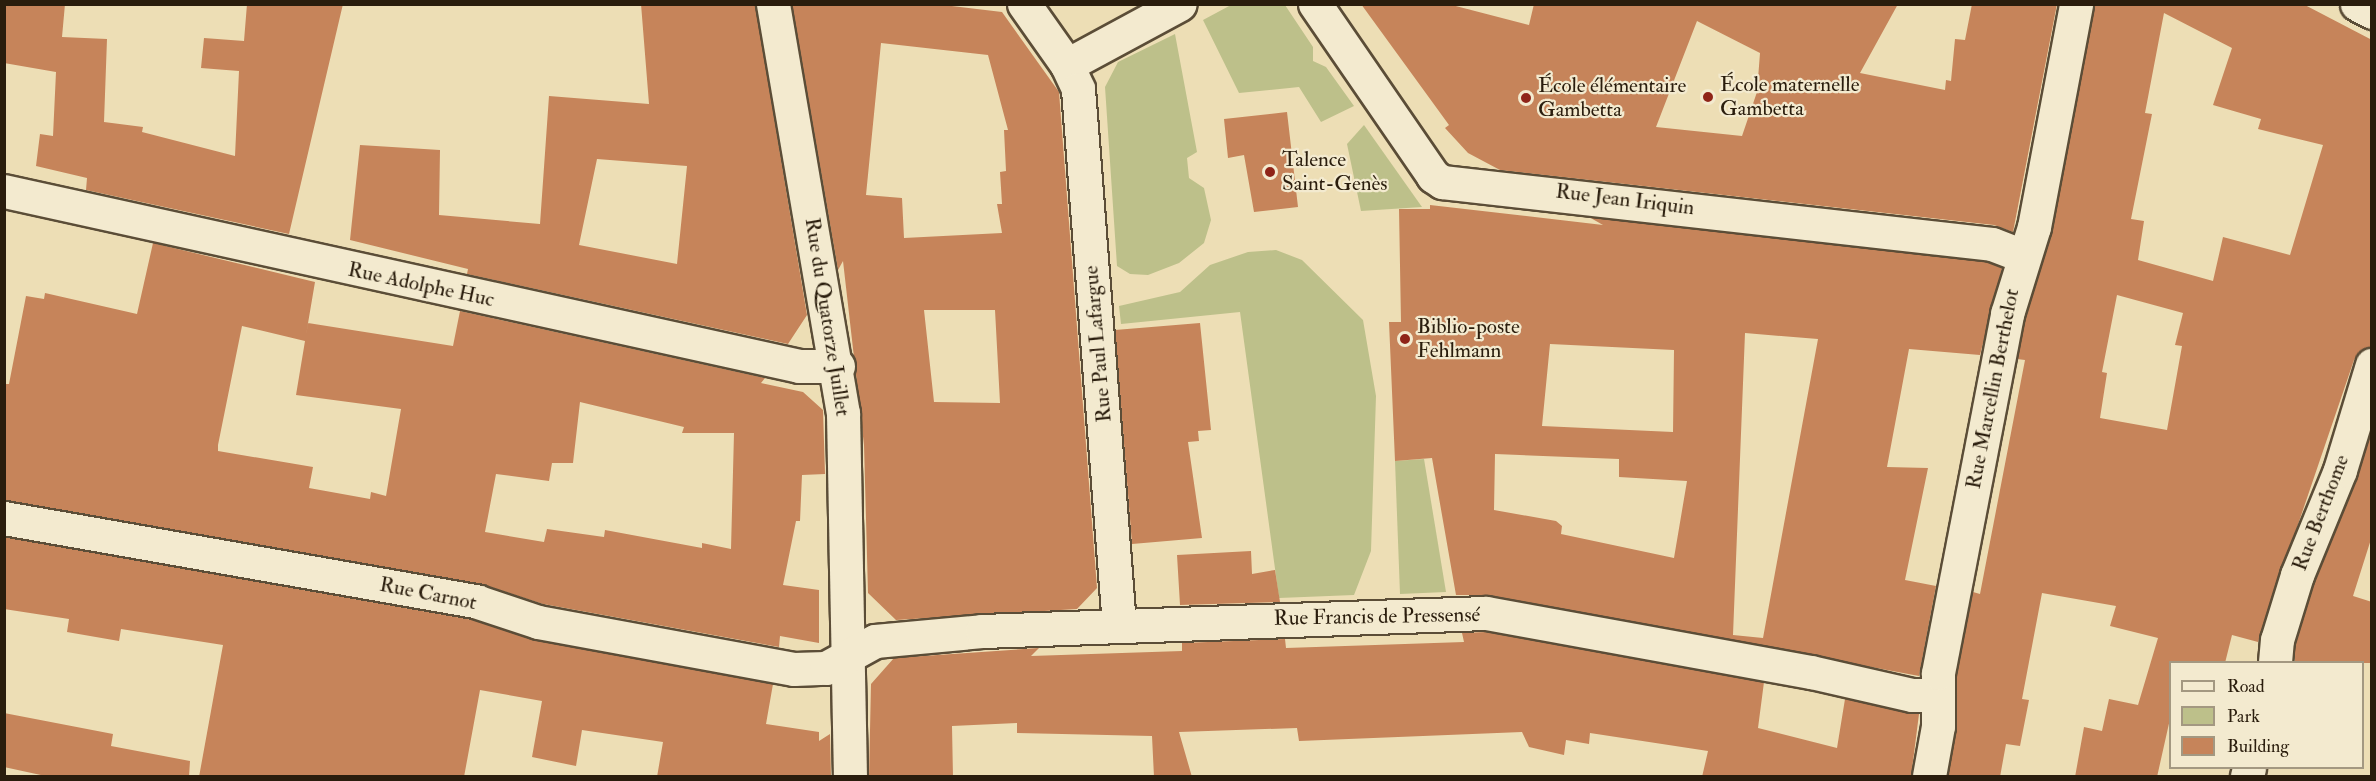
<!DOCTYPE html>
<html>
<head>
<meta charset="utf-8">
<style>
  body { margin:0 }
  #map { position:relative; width:2376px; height:781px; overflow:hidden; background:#eddeb5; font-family:"IM FELL Double Pica",serif }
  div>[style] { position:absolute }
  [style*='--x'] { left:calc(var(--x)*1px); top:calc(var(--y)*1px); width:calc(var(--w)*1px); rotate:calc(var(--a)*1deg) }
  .green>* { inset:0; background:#bdc08a }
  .building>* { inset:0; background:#c6845a }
  .roads { filter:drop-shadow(2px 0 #5b4d37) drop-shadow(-2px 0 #5b4d37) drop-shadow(0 2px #5b4d37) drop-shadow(0 -2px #5b4d37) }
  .minor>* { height:33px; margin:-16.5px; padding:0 16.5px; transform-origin:16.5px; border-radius:16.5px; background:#f3eacf }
  .secondary>* { height:33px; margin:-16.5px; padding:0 16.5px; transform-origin:16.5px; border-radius:16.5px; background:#f3eacf }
  .dots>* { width:16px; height:16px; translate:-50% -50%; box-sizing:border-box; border:3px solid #f3eacf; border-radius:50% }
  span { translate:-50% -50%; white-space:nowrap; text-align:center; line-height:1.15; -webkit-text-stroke:4.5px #f3eacf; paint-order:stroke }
  .poi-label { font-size:21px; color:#2a1d0d }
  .left { translate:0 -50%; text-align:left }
  .street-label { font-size:21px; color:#2a1d0d }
  .frame { position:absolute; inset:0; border:6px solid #2a1d0d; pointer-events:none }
  .legend { position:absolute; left:2169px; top:661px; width:195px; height:108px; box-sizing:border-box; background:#f3eacf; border:2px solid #a39881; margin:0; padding:8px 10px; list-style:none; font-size:18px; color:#2a1d0d }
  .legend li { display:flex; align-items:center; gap:12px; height:30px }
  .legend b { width:30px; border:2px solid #a39881 }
</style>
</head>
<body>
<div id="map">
  <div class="green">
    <div style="clip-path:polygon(1231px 5px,1285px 5px,1313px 47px,1313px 61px,1326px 67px,1354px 106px,1321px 122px,1299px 87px,1239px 93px,1203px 20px)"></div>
    <div style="clip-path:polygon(1175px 34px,1197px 152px,1187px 158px,1189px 178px,1204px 188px,1211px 220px,1204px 243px,1179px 263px,1148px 275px,1130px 274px,1117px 266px,1105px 87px,1118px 62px)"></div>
    <div style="clip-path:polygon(1364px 125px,1422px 207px,1361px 211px,1347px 144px)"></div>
    <div style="clip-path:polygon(1276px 250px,1302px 260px,1363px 320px,1376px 396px,1371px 551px,1354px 595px,1279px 598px,1240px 312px,1121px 324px,1119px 306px,1180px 292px,1210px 265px,1248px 252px)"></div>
    <div style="clip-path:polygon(1424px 459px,1446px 592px,1400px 594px,1395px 461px)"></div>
  </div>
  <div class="building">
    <div style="clip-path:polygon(4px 4px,65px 4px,62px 37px,107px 39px,104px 122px,143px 127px,142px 132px,235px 156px,239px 71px,201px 68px,204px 38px,244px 41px,247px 4px,343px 4px,289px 234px,86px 190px,87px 178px,36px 166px,40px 134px,53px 136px,56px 72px,4px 63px)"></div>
    <div style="clip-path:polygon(evenodd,641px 4px,755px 4px,807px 315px,788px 344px,467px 274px,468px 269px,350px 240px,360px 145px,440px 150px,439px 215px,540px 224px,549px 96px,649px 104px,641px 4px,597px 159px,687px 166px,677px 264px,579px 245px,597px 159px)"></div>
    <div style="clip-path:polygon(evenodd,792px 4px,935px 4px,1002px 12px,1059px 92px,1097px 588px,1077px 609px,896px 620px,868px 593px,864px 445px,843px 261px,838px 270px,792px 4px,881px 43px,988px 55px,1008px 130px,1004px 130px,1006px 171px,1000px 172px,1002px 204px,997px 204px,1002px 233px,904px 238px,902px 198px,866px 195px,881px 43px,792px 4px,924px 310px,995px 310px,1000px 403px,934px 402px,924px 310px)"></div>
    <div style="clip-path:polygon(evenodd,1361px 4px,1448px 4px,1529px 25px,1534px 4px,1898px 4px,1860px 73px,1945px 90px,1946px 80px,1951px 81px,1955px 39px,1965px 40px,1972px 4px,2057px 4px,2013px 232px,1994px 225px,1500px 170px,1468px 153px,1445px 128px,1449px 125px,1361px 4px,1697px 21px,1760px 53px,1757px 92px,1742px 136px,1656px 127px,1697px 21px)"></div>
    <div style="clip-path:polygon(evenodd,2094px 4px,2303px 4px,2372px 40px,2372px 347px,2360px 351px,2354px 360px,2258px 642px,2232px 635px,2225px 663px,2170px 663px,2170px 719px,2157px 777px,2075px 777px,2084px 727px,2102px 731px,2109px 699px,2138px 705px,2158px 638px,2110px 626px,2116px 606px,2042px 593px,2022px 699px,2029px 700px,2020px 746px,2006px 744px,2000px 777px,1948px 777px,1957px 726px,1957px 675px,1973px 592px,1980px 594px,2025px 360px,2017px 359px,2025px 319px,2052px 231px,2094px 4px,2164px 13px,2232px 48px,2213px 105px,2261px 119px,2258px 129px,2323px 145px,2290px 255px,2223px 237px,2213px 281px,2138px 260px,2144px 221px,2131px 219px,2152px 114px,2145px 113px,2164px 13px,2094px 4px,2117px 295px,2183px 313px,2175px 345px,2182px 346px,2167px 430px,2100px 418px,2107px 373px,2102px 372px,2117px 295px)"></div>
    <div style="clip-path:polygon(1287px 112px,1298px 207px,1254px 212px,1244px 155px,1228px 158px,1224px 119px)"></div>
    <div style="clip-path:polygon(evenodd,1430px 205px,1603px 225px,1589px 217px,1987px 262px,2002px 268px,1980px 355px,1909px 349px,1887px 467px,1928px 468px,1905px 580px,1936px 586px,1919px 676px,1489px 595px,1456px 595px,1432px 458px,1395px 461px,1389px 322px,1401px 322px,1399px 209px,1430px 209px,1430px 205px,1745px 333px,1818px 339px,1763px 638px,1733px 635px,1745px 333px,1430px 205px,1550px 344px,1674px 350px,1673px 432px,1542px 426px,1550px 344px,1430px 205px,1495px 454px,1619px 459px,1619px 477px,1687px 481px,1674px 558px,1561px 534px,1562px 526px,1556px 521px,1494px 510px,1495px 454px)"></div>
    <div style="clip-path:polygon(evenodd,153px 243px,315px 282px,305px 341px,242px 326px,218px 445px,218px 451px,313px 467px,309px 488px,370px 499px,371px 492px,386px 496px,401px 409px,296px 395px,308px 323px,453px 346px,460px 311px,765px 378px,761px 383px,803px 392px,823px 410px,825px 474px,802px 475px,800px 521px,796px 521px,783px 585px,819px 590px,819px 643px,780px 636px,779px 647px,543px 604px,481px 584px,4px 500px,4px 384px,9px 384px,26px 296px,44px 299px,45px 293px,137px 314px,153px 243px,580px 402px,684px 427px,682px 433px,734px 433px,731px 549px,702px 543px,702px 548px,605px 530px,604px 537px,547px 529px,544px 542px,485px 532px,496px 474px,549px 481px,552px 463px,573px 463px,580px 402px)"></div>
    <div style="clip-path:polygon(1200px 323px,1211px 430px,1198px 431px,1199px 441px,1188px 442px,1202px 538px,1132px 544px,1115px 330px)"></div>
    <div style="clip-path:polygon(2372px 431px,2372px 536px,2353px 596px,2372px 602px,2372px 663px,2295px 663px,2295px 644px,2315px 581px)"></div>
    <div style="clip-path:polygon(4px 537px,473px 620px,534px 640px,773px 684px,766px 724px,819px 732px,819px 741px,830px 734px,831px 777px,657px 777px,663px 742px,582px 730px,576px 766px,532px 757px,542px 701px,480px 690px,464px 777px,199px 777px,223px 645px,121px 629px,119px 641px,67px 632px,69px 619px,4px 609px)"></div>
    <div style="clip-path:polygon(1251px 551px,1252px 574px,1275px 570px,1280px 602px,1180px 605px,1177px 555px)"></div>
    <div style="clip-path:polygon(1485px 632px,1764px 682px,1758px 728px,1837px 748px,1845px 699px,1919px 714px,1911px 777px,1702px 777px,1708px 751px,1590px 733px,1589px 744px,1566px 740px,1564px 755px,1529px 747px,1522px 732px,1299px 741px,1297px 728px,1179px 732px,1192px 777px,1154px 777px,1152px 736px,1017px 733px,1017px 723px,952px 726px,953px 777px,869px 777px,871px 684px,894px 658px,1039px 648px,1031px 656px,1182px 651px,1182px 643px,1285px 639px,1286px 648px,1464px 642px,1462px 633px)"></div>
    <div style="clip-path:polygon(4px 713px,113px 734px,111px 746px,190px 761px,189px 777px,50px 777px,4px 767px)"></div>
  </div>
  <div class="roads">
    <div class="minor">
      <div style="--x:773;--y:4;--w:415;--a:80.3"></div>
      <div style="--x:843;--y:413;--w:363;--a:88.9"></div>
      <div style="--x:1024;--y:4;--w:75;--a:54.8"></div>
      <div style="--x:1067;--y:65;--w:128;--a:-28.4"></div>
      <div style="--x:1315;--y:4;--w:209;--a:55.5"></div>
      <div style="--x:1433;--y:176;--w:11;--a:34"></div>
      <div style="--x:1442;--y:182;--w:553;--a:6.43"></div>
      <div style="--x:1992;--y:244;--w:33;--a:21"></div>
      <div style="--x:1067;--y:65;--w:26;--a:65"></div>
      <div style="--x:1078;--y:89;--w:538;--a:85.63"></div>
      <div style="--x:4;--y:191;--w:814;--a:12.41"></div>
      <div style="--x:799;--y:366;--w:39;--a:0"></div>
      <div style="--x:4;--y:518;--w:481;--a:10"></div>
      <div style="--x:478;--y:602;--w:63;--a:18.4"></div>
      <div style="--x:538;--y:622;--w:260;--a:10.4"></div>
      <div style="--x:794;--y:669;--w:32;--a:-2"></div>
      <div style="--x:826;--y:668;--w:56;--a:-28.9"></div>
      <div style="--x:875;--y:641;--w:107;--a:-5.3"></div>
      <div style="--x:982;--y:631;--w:504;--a:-2.05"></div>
      <div style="--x:1486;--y:613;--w:330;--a:10.3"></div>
      <div style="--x:1811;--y:672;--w:104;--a:12.8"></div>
      <div style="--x:1912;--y:695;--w:26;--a:0"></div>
      <div style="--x:2275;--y:662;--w:22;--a:-85"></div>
      <div style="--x:2277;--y:640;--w:68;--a:-72.9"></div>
      <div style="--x:2297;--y:575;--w:113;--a:-67.7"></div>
      <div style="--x:2340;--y:470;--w:110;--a:-73.1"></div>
      <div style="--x:1929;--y:776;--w:51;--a:-79.8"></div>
      <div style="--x:1938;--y:726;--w:53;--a:-90"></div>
      <div style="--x:1938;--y:673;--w:366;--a:-79.1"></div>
      <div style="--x:2007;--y:314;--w:91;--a:-72.8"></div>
      <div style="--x:2034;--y:227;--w:227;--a:-79.3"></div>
      <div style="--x:2247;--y:776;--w:8;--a:-76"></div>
    </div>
    <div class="secondary">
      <div style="--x:2357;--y:4;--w:17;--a:28"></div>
    </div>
  </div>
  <div class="dots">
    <div style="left:1708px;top:97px;background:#8f2418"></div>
    <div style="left:1526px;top:98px;background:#8f2418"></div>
    <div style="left:1270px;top:172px;background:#8f2418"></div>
    <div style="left:1405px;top:339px;background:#8f2418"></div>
  </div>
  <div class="poi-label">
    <span class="left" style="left:1720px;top:97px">École maternelle<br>Gambetta</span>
    <span class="left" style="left:1538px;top:98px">École élémentaire<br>Gambetta</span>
    <span class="left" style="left:1282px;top:172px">Talence<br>Saint-Genès</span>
    <span class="left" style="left:1417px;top:339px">Biblio-poste<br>Fehlmann</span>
  </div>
  <div class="street-label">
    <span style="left:1625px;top:200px;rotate:7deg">Rue Jean Iriquin</span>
    <span style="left:421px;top:285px;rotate:12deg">Rue Adolphe Huc</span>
    <span style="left:827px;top:317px;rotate:81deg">Rue du Quatorze Juillet</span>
    <span style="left:1098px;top:344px;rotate:-95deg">Rue Paul Lafargue</span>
    <span style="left:1993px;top:389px;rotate:-79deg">Rue Marcellin Berthelot</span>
    <span style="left:2321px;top:513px;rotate:-69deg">Rue Berthome</span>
    <span style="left:428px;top:594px;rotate:11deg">Rue Carnot</span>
    <span style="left:1377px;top:617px;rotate:-1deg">Rue Francis de Pressensé</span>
  </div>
  <div class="frame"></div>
  <ul class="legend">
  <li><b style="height:8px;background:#f3eacf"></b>Road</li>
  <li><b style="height:16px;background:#bdc08a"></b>Park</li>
  <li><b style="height:16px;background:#c6845a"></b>Building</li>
  </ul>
</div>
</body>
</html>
